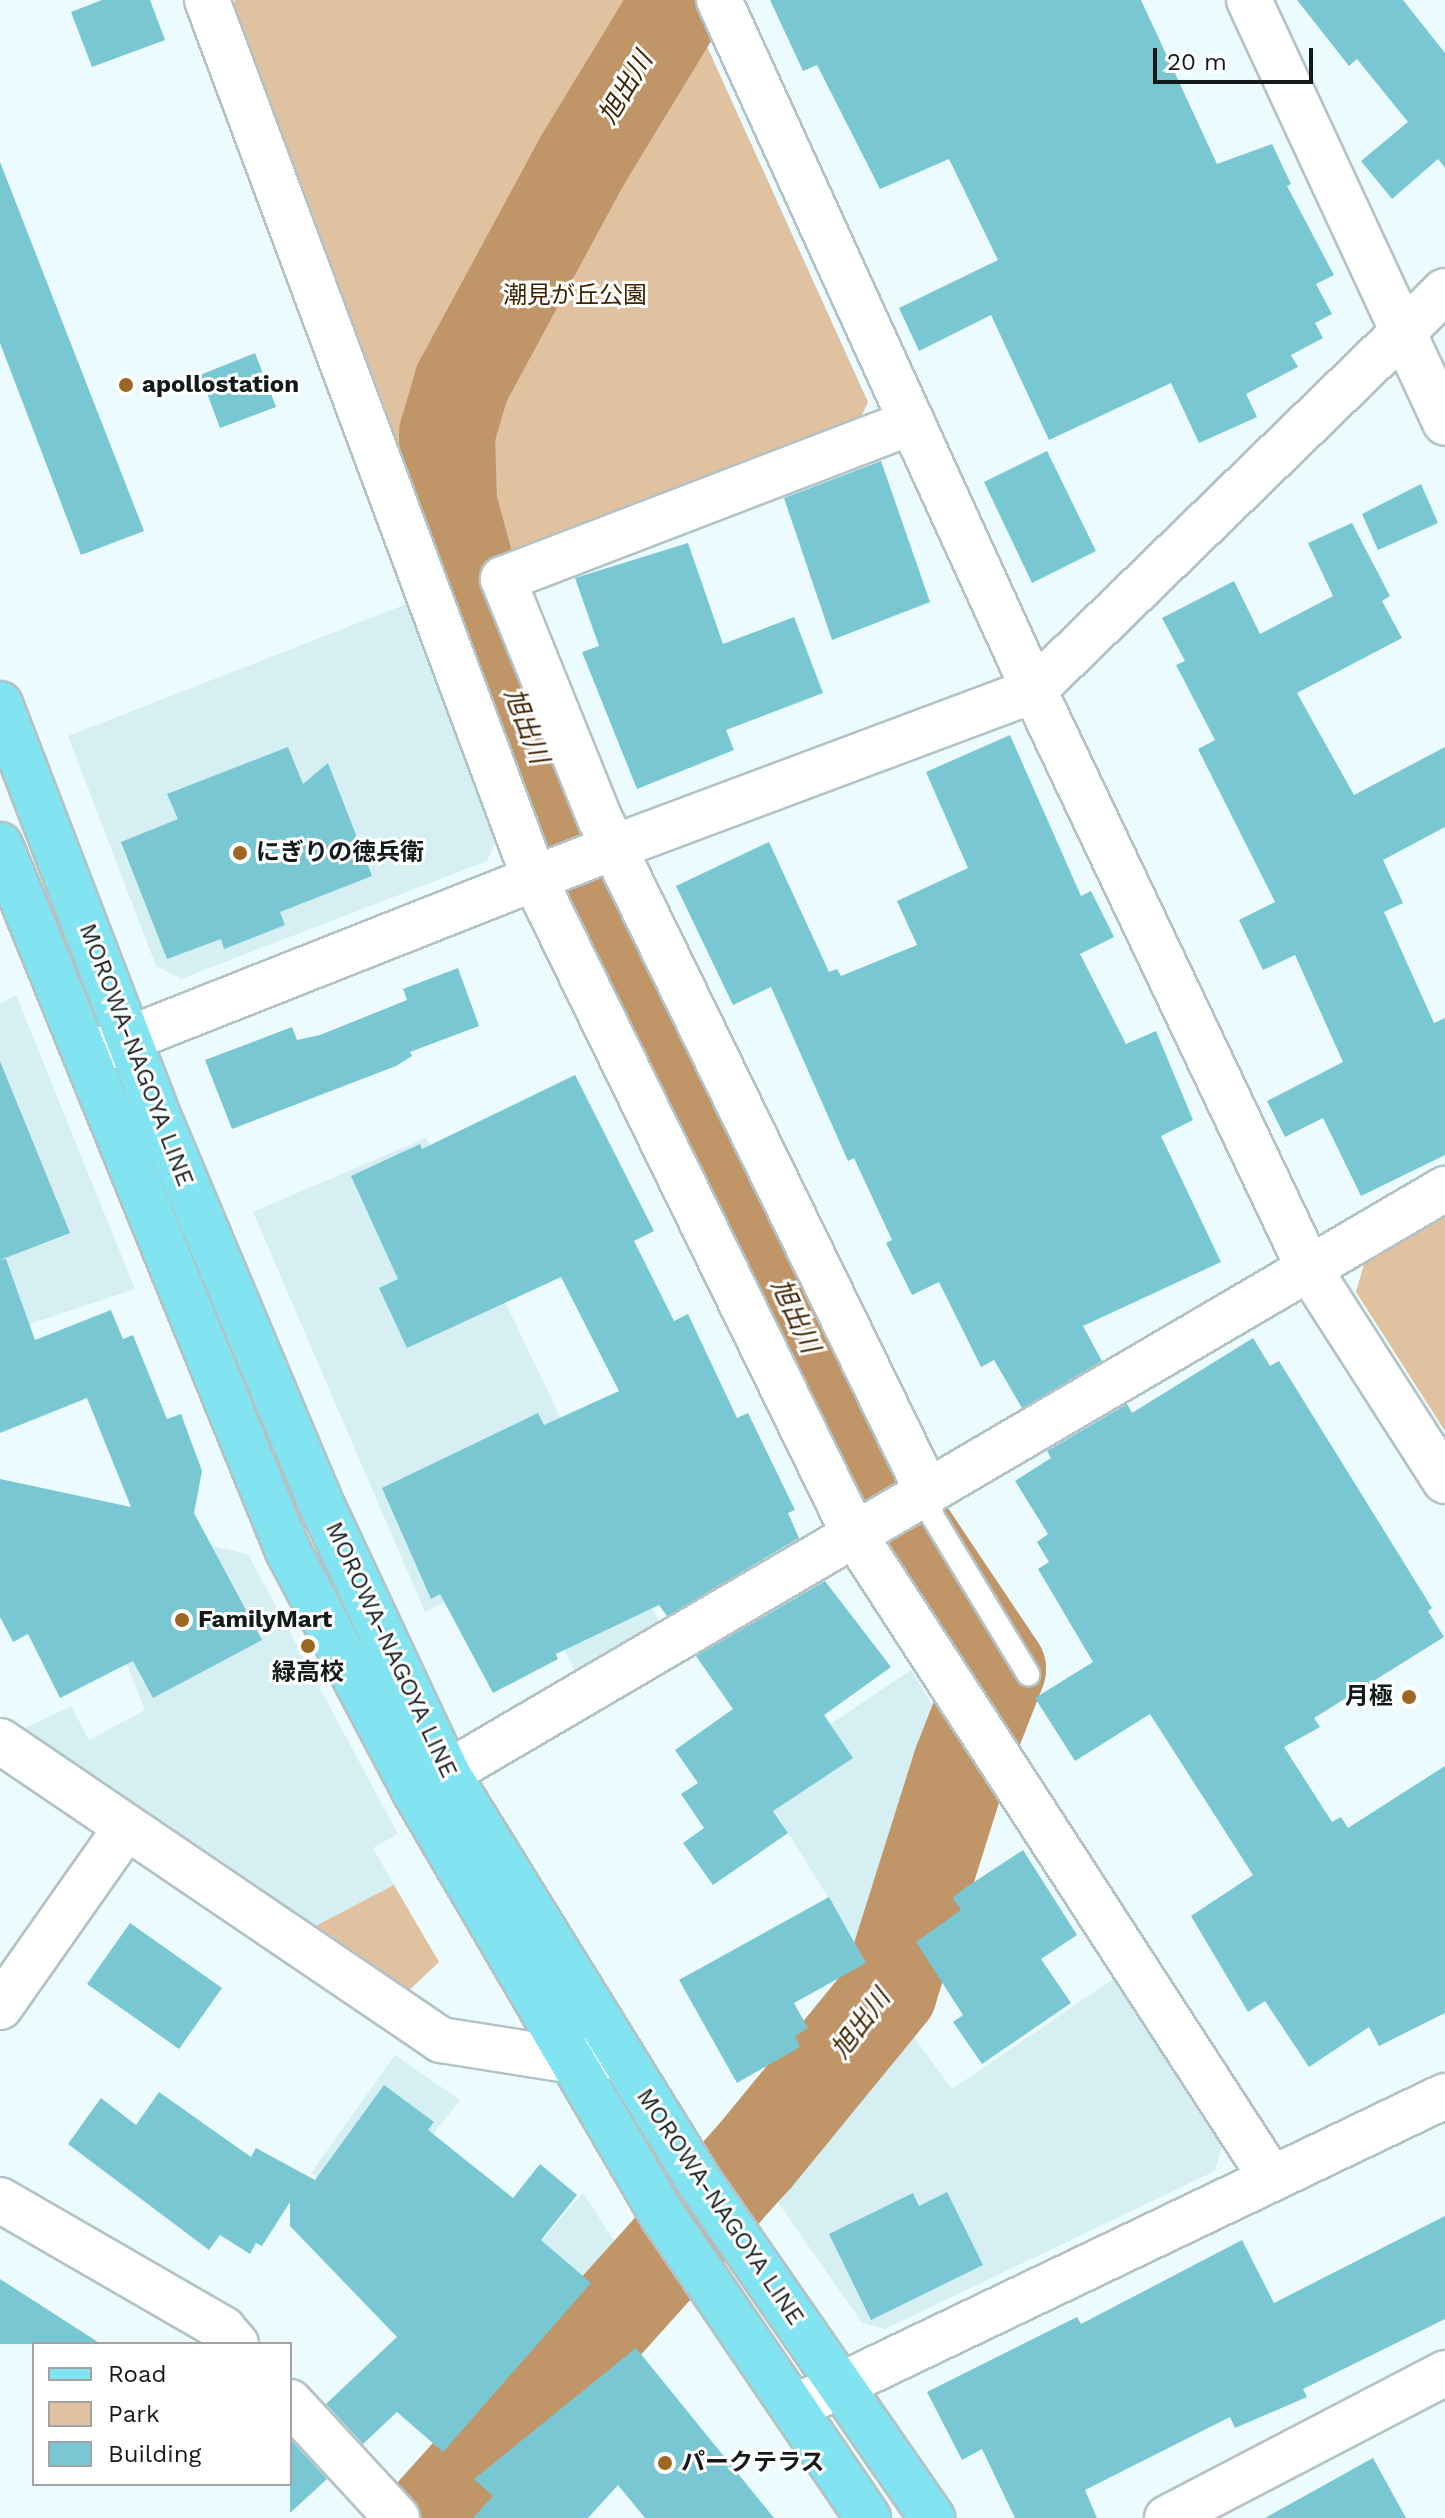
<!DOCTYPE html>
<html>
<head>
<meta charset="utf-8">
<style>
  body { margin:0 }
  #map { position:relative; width:1445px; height:2518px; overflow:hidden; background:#ecfcfe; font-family:"Work Sans","Noto Sans JP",sans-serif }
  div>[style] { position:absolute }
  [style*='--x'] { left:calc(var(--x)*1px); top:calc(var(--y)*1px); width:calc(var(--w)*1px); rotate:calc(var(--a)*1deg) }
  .built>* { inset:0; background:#d6eff3 }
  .green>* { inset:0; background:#e0c1a0 }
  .river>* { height:96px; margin:-48px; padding:0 48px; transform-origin:48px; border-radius:48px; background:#c09669 }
  .building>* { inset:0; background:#79c7d3 }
  .roads { filter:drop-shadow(2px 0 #b3c2c5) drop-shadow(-2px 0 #b3c2c5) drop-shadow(0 2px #b3c2c5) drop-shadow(0 -2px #b3c2c5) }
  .lane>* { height:22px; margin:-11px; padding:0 11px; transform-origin:11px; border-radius:11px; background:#fff }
  .street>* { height:44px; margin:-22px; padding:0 22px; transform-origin:22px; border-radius:22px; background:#fff }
  .primary>* { height:44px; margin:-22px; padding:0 22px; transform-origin:22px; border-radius:22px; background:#81e4f0 }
  .dots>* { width:22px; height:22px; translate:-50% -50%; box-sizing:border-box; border:4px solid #fff; border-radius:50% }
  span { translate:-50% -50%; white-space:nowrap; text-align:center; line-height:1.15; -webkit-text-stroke:6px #fff; paint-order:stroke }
  .park-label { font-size:24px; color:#3f2300 }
  .poi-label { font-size:24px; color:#141a1b; font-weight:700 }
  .left { translate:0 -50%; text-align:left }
  .right { translate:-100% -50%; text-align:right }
  .street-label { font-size:24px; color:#141a1b }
  .water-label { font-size:26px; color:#3f2300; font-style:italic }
  .legend { position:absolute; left:32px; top:2342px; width:260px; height:144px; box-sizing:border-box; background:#fff; border:2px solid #a1a3a4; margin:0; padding:10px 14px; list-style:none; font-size:24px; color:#141a1b }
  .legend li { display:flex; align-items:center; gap:16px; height:40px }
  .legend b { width:40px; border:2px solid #a1a3a4 }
  .scale { position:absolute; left:1153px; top:48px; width:160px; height:36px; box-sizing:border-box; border:4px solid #141a1b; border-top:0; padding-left:10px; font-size:24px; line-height:28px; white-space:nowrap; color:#141a1b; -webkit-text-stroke:6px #fff; paint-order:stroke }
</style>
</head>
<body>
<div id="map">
  <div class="built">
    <div style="clip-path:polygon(409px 603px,499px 835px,487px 861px,181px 979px,156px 966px,68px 736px)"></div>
    <div style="clip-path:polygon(16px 995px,135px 1289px,21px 1327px,0 1275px,0 1004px)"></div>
    <div style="clip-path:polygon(426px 1138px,659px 1622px,575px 1672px,524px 1561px,425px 1612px,253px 1212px)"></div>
    <div style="clip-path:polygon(67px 1514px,248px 1554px,398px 1834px,373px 1848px,394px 1885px,312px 1930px,24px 1729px,71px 1706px,89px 1740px,145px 1710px)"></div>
    <div style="clip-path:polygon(911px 1670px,950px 1735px,873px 1970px,753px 1776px)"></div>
    <div style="clip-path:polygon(1113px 1979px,1223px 2142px,1215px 2171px,885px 2329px,862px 2323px,766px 2185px,903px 2022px,952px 2089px)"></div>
    <div style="clip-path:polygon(395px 2055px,460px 2100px,371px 2213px,311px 2173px)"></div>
    <div style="clip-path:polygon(583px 2193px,623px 2254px,525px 2364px,476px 2316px)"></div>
  </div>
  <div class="green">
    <div style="clip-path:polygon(235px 0,686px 0,868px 402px,856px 428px,445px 584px,230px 10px)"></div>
    <div style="clip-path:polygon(1445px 1216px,1445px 1431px,1356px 1292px,1364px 1264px)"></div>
    <div style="clip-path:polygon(394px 1885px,439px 1962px,406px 1993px,310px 1929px)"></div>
  </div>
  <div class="river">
    <div style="--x:430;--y:2518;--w:486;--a:-48.1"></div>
    <div style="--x:755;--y:2156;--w:212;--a:-50.7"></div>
    <div style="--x:889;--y:1992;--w:239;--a:-72.5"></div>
    <div style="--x:961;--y:1764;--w:102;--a:-68.7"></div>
    <div style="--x:998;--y:1669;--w:219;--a:-123.8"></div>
    <div style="--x:876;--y:1487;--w:731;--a:-115.34"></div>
    <div style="--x:563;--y:826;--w:266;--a:-110.7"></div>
    <div style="--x:469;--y:577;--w:77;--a:-105.1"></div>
    <div style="--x:449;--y:503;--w:69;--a:-91.7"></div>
    <div style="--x:447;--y:434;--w:53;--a:-73.6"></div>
    <div style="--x:462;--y:383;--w:252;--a:-61.6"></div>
    <div style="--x:582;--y:161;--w:188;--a:-58.7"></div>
  </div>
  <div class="building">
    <div style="clip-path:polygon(102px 0,150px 0,165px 40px,92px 67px,71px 12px)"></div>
    <div style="clip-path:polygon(770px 0,1141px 0,1217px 164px,1272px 144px,1291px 184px,1287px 186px,1334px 275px,1316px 284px,1332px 314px,1315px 323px,1323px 338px,1291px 355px,1298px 367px,1246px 394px,1257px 417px,1199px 443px,1171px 383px,1049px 440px,991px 315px,919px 351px,899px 308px,998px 260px,949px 159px,880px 189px,817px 65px,803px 71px)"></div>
    <div style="clip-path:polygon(1297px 0,1403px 0,1445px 53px,1445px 168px,1438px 159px,1392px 199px,1361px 161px,1408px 122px,1357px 59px,1349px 66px)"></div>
    <div style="clip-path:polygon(0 162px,144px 531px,81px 555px,0 343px)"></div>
    <div style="clip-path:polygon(255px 353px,276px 407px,220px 428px,200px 375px)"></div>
    <div style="clip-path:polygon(1047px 451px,1096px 551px,1032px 583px,984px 482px)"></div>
    <div style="clip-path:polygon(881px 461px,930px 602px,832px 640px,784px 498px)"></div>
    <div style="clip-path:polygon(1421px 484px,1438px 523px,1378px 550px,1362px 514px)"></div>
    <div style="clip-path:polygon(1352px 523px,1390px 596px,1382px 601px,1402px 638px,1297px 693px,1354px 795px,1445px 747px,1445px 827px,1383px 860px,1403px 903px,1384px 912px,1434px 1023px,1445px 1018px,1445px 1155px,1361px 1196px,1323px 1118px,1285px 1137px,1267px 1101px,1343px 1062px,1295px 955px,1263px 970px,1239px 920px,1275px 902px,1198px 749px,1215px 740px,1176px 665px,1185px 661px,1162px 618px,1234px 581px,1260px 634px,1333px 596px,1308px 543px)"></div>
    <div style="clip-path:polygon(688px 543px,723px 644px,794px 617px,823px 693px,726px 730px,734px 750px,637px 789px,582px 652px,599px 646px,575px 578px)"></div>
    <div style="clip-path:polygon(1010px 735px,1081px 896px,1091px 891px,1114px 937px,1080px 954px,1126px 1044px,1156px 1031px,1193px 1120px,1161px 1136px,1221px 1262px,1083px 1326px,1102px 1361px,1022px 1408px,994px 1360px,981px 1367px,939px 1282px,912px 1295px,886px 1243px,892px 1240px,854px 1158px,848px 1161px,771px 987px,733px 1005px,676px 886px,769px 842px,829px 972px,837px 969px,841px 976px,917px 945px,897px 901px,968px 868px,926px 772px)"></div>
    <div style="clip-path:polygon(288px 747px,303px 784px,328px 763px,372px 876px,280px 912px,285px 925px,224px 949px,221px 939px,167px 959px,121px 842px,178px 819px,167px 794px)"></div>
    <div style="clip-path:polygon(458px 968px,479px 1026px,410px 1052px,412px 1056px,396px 1066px,232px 1129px,205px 1060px,292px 1027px,297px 1040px,320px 1035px,407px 1000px,403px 989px)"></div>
    <div style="clip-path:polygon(0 1061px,70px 1233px,0 1260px)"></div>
    <div style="clip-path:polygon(575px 1075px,654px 1231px,634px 1241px,674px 1321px,688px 1314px,737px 1418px,748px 1413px,795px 1510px,788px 1513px,799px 1538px,667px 1616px,659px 1605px,556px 1654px,558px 1659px,493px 1693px,440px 1594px,431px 1599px,382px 1488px,538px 1413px,544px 1425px,619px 1391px,561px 1277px,407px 1348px,379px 1288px,398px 1279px,351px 1176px,420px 1144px,422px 1149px)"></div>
    <div style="clip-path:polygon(6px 1259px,35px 1340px,111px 1310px,123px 1339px,133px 1335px,167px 1419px,181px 1414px,202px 1471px,194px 1513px,262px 1640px,153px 1698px,133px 1661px,60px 1698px,28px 1634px,13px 1642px,0 1617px,0 1479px,131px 1507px,87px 1398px,0 1433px,0 1260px)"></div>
    <div style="clip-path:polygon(1253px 1338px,1270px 1366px,1279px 1361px,1432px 1608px,1428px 1611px,1444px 1637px,1314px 1718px,1320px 1727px,1284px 1747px,1332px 1822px,1341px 1817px,1348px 1828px,1445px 1766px,1445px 2013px,1379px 2046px,1369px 2027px,1309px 2067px,1265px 2001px,1248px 2012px,1191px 1916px,1253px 1875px,1150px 1714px,1075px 1761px,1035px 1698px,1093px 1662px,1038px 1569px,1049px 1562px,1037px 1542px,1048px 1534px,1015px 1481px,1051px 1458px,1047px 1451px,1127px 1404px,1132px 1413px)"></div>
    <div style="clip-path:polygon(825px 1581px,891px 1667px,824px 1715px,853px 1758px,773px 1811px,788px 1833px,713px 1885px,683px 1843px,704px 1828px,681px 1794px,698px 1783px,675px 1750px,733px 1709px,696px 1656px)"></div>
    <div style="clip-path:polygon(1023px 1850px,1077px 1935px,1041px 1959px,1071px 2003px,982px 2064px,953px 2022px,963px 2015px,916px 1942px,961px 1910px,953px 1898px,962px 1890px)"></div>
    <div style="clip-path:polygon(829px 1897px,866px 1963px,794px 2003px,808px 2028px,795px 2036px,800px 2047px,737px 2083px,679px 1980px)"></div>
    <div style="clip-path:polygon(130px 1923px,222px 1988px,179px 2049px,87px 1984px)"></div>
    <div style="clip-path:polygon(384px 2085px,434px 2122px,428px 2130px,513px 2198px,540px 2164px,577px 2195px,541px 2240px,591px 2283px,443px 2452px,397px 2412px,363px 2444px,326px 2404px,397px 2337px,290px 2226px,290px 2202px,262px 2246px,256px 2243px,250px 2254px,220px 2235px,209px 2250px,68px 2144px,101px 2098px,136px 2125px,159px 2092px,251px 2157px,256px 2148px,315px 2180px)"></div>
    <div style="clip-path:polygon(947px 2192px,983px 2265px,871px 2320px,829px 2234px,913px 2193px,919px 2206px)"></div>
    <div style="clip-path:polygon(1445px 2216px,1445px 2319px,1303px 2389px,1307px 2397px,1235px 2428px,1230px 2417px,1085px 2490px,1097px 2518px,1015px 2518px,982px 2449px,962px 2460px,927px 2392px,1077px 2317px,1081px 2324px,1242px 2240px,1274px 2303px)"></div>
    <div style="clip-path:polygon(0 2279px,101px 2344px,0 2344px)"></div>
    <div style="clip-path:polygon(636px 2348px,774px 2518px,645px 2518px,618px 2485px,588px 2518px,473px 2518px,493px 2496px,474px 2479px)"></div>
    <div style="clip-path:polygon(290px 2439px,327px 2479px,290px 2513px)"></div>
    <div style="clip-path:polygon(1373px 2458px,1406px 2518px,1265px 2518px)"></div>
  </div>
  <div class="roads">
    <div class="lane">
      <div style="--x:927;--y:1491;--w:27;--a:77"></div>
      <div style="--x:933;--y:1517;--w:184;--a:58.8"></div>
    </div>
    <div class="street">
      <div style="--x:207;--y:0;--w:939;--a:69.56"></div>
      <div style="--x:535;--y:880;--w:728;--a:64"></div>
      <div style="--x:854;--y:1534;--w:765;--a:57.06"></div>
      <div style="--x:719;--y:0;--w:759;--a:65.46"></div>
      <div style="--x:1034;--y:690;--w:641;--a:64.59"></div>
      <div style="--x:1309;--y:1269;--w:252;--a:57.3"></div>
      <div style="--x:1249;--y:0;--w:466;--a:65.1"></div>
      <div style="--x:912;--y:422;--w:438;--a:159"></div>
      <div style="--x:503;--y:579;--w:261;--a:68"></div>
      <div style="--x:601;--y:821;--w:745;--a:64.05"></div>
      <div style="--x:93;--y:1053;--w:544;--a:-21.57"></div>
      <div style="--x:599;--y:853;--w:465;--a:-20.5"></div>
      <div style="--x:1034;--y:690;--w:573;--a:-44.15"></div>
      <div style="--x:0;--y:1741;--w:533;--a:34.14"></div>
      <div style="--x:441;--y:2040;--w:134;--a:9"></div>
      <div style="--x:573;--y:2061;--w:31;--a:-7"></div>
      <div style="--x:415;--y:1792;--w:1194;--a:-30.35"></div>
      <div style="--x:0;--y:2007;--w:218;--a:-54.9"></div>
      <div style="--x:0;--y:2200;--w:258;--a:30"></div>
      <div style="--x:223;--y:2329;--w:20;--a:49"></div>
      <div style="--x:290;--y:2402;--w:158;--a:47.3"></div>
      <div style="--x:795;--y:2407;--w:721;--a:-25.57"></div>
      <div style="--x:1167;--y:2518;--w:314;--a:-27.5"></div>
    </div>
    <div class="primary">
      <div style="--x:0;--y:704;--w:430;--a:69"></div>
      <div style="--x:154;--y:1106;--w:424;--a:67.2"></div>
      <div style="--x:318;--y:1497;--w:305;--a:64.9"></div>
      <div style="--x:447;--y:1773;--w:480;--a:58.3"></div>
      <div style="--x:699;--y:2181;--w:410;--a:55.3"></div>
      <div style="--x:0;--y:845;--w:762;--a:67.81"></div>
      <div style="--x:288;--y:1551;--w:272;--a:62.2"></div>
      <div style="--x:415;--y:1792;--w:495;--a:59.7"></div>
      <div style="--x:665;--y:2219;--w:361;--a:55.8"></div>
    </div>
  </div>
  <div class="dots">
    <div style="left:126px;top:385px;background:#9e6721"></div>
    <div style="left:240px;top:853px;background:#9e6721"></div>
    <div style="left:182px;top:1620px;background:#9e6721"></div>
    <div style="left:308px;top:1646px;background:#9e6721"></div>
    <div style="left:1409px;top:1697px;background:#9e6721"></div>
    <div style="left:665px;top:2463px;background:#9e6721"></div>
  </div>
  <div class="park-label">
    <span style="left:575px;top:296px">潮見が丘公園</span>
  </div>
  <div class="poi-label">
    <span class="left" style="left:142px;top:385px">apollostation</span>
    <span class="left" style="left:256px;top:853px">にぎりの徳兵衛</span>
    <span class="left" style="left:198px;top:1620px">FamilyMart</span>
    <span style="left:308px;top:1673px">緑高校</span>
    <span class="right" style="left:1393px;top:1697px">月極</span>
    <span class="left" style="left:681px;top:2463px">パークテラス</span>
  </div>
  <div class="street-label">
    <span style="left:136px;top:1055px;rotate:69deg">MOROWA-NAGOYA LINE</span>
    <span style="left:391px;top:1650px;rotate:65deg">MOROWA-NAGOYA LINE</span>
    <span style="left:720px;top:2207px;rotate:56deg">MOROWA-NAGOYA LINE</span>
  </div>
  <div class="water-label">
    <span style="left:626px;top:88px;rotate:-59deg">旭出川</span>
    <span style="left:526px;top:726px;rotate:69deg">旭出川</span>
    <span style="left:795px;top:1316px;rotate:65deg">旭出川</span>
    <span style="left:861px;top:2024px;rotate:-53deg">旭出川</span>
  </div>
  <ul class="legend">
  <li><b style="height:10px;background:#81e4f0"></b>Road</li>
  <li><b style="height:22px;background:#e0c1a0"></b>Park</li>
  <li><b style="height:22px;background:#79c7d3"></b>Building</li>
  </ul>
  <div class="scale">20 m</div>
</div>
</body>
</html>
